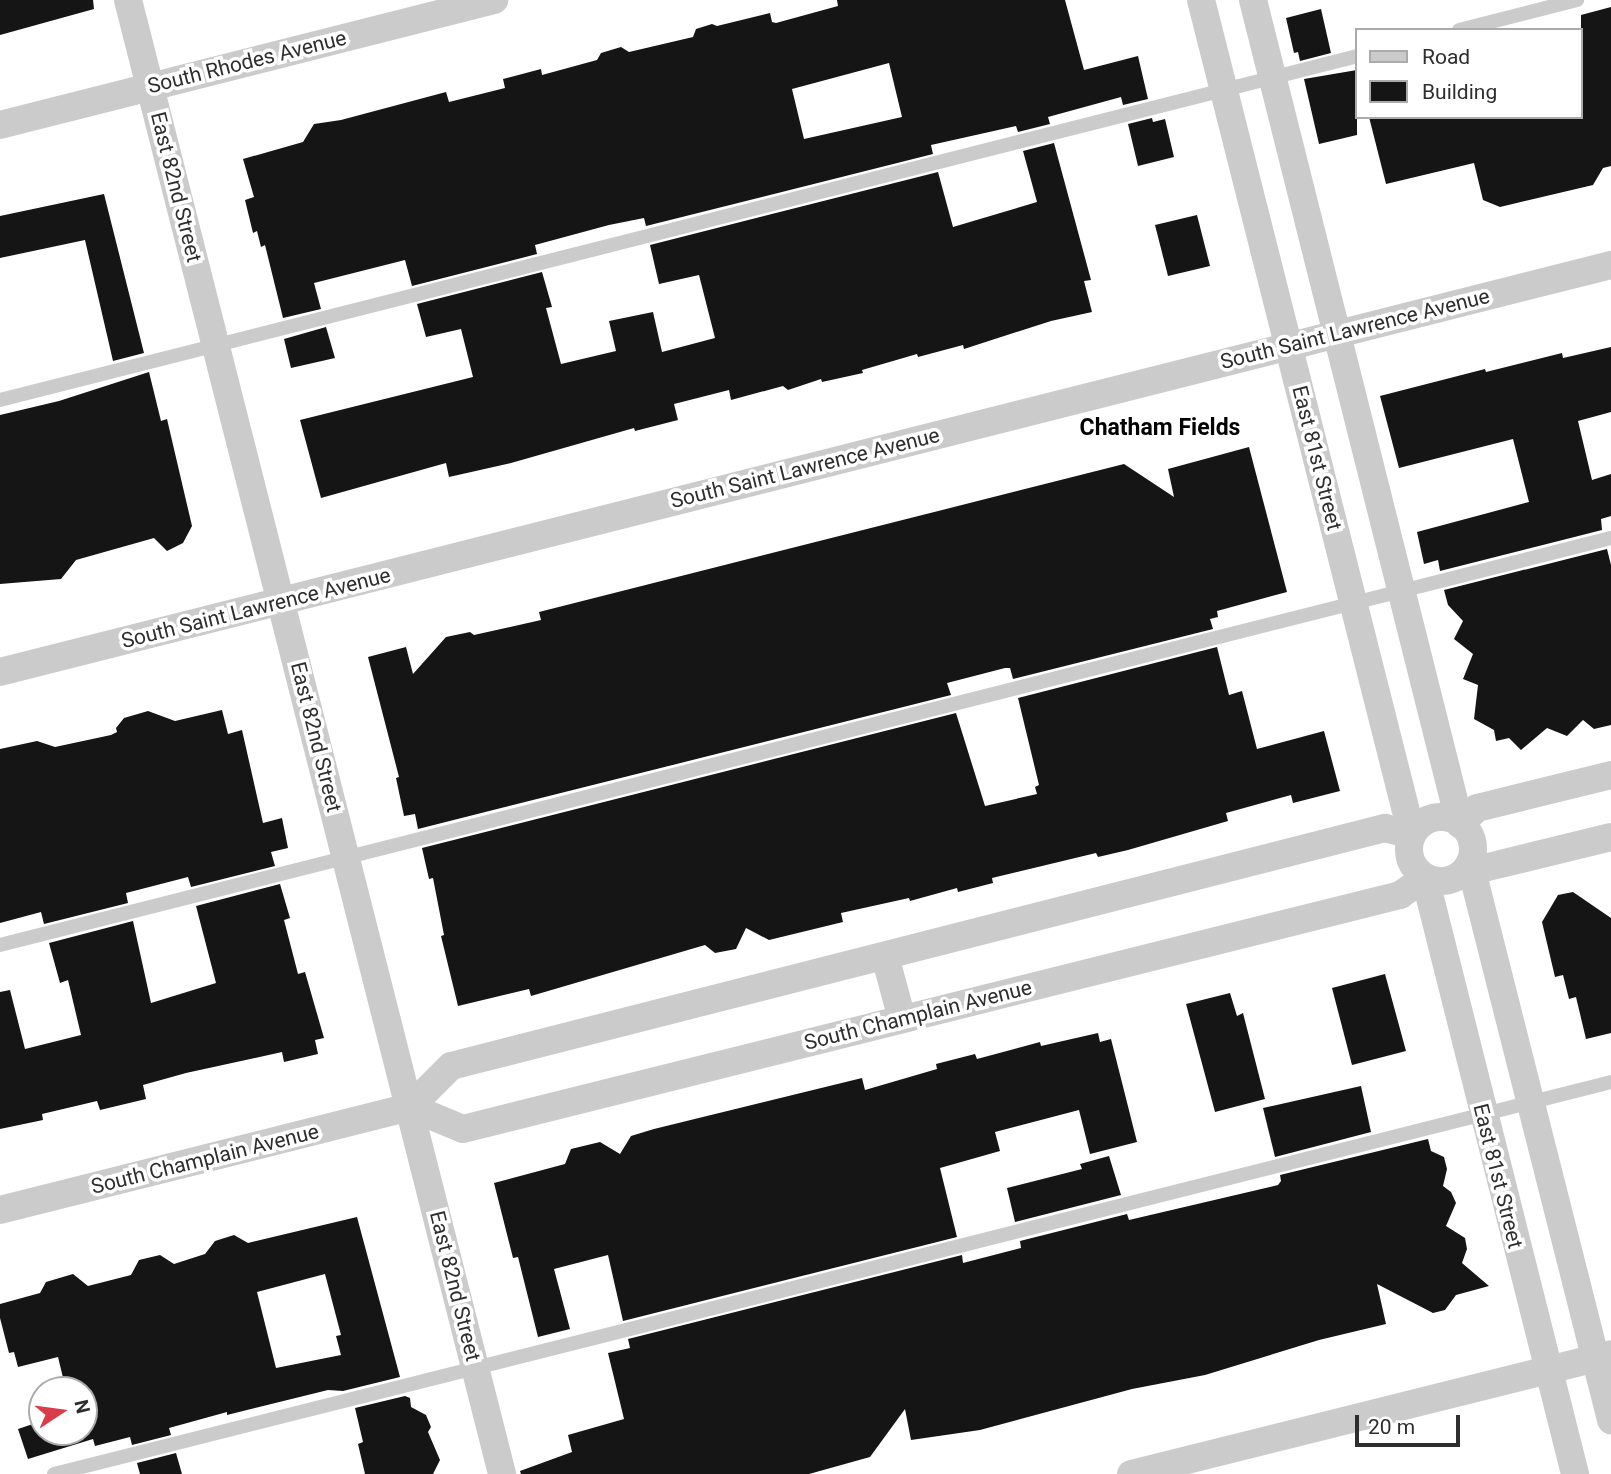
<!DOCTYPE html>
<html>
<head>
<meta charset="utf-8">
<style>
  body { margin:0 }
  #map { position:relative; width:1611px; height:1474px; overflow:hidden; background:#fff; font-family:Roboto,sans-serif }
  div>[style] { position:absolute }
  [style*='--x'] { left:calc(var(--x)*1px); top:calc(var(--y)*1px); width:calc(var(--w)*1px); rotate:calc(var(--a)*1deg) }
  .building>* { inset:0; background:#151515 }
  .service>* { height:14px; margin:-7px; padding:0 7px; transform-origin:7px; border-radius:7px; background:#cbcbcb }
  .minor>* { height:28px; margin:-14px; padding:0 14px; transform-origin:14px; border-radius:14px; background:#cbcbcb }
  .minor>.ring { margin:-14px; padding:0; box-sizing:content-box; background:none; border:28px solid #cbcbcb; border-radius:50% }
  span { translate:-50% -50%; white-space:nowrap; text-align:center; line-height:1.15; -webkit-text-stroke:7px #fff; paint-order:stroke }
  .street-label { font-size:21px; color:#2e2e2e }
  .neighbourhood-label { font-size:23px; color:#000; font-weight:700 }
  .legend { position:absolute; left:1355px; top:28px; width:228px; height:91px; box-sizing:border-box; background:#fff; border:2px solid #ababab; margin:0; padding:9px 12px; list-style:none; font-size:21px; color:#2e2e2e }
  .legend li { display:flex; align-items:center; gap:14px; height:35px }
  .legend b { width:35px; border:2px solid #ababab }
  .north { position:absolute; left:28px; top:1376px; width:70px; height:70px; box-sizing:border-box; background:#fff; border:2px solid #ababab; border-radius:50%; rotate:77deg; font-size:19px; font-weight:700; line-height:28px; text-align:center; color:#2e2e2e }
  .north::after { content:''; display:block; margin:auto; width:24px; height:32px; background:#d93d4a; clip-path:polygon(50% 0,100% 100%,50% 72%,0 100%) }
  .scale { position:absolute; left:1355px; top:1415px; width:105px; height:32px; box-sizing:border-box; border:4px solid #2e2e2e; border-top:0; padding-left:9px; font-size:21px; line-height:24px; white-space:nowrap; color:#2e2e2e; -webkit-text-stroke:5px #fff; paint-order:stroke }
</style>
</head>
<body>
<div id="map">
  <div class="building">
    <div style="clip-path:polygon(0 0,93px 0,94px 9px,0 35px)"></div>
    <div style="clip-path:polygon(evenodd,837px 0,1065px 0,1084px 70px,1138px 56px,1148px 99px,1123px 105px,1121px 97px,1048px 117px,1050px 124px,1018px 132px,1016px 126px,931px 145px,933px 154px,646px 226px,644px 218px,609px 225px,535px 245px,537px 254px,412px 286px,405px 260px,314px 283px,321px 309px,283px 318px,265px 245px,261px 247px,257px 231px,253px 233px,245px 200px,254px 197px,243px 159px,303px 142px,314px 124px,341px 120px,446px 92px,449px 102px,505px 88px,503px 79px,541px 69px,542px 75px,597px 60px,601px 53px,621px 47px,629px 52px,693px 37px,696px 29px,712px 24px,717px 26px,770px 13px,772px 22px,776px 23px,838px 6px,837px 0,889px 63px,902px 117px,804px 139px,792px 89px,889px 63px)"></div>
    <div style="clip-path:polygon(1611px 7px,1611px 166px,1603px 168px,1593px 185px,1500px 207px,1483px 200px,1474px 163px,1386px 184px,1369px 117px,1581px 117px,1581px 15px)"></div>
    <div style="clip-path:polygon(1321px 9px,1331px 53px,1300px 61px,1298px 52px,1294px 53px,1286px 18px)"></div>
    <div style="clip-path:polygon(1357px 70px,1357px 135px,1319px 144px,1304px 79px)"></div>
    <div style="clip-path:polygon(1152px 118px,1153px 122px,1165px 119px,1174px 157px,1138px 166px,1128px 124px)"></div>
    <div style="clip-path:polygon(1054px 143px,1091px 280px,1084px 281px,1092px 312px,1051px 321px,964px 349px,963px 345px,918px 357px,917px 354px,862px 370px,863px 373px,822px 382px,821px 379px,788px 390px,783px 386px,731px 400px,729px 390px,674px 404px,678px 420px,635px 431px,634px 428px,511px 463px,449px 477px,446px 463px,321px 498px,300px 420px,473px 377px,461px 329px,426px 337px,417px 304px,542px 272px,552px 307px,546px 308px,561px 364px,616px 351px,609px 321px,653px 312px,662px 352px,715px 338px,699px 275px,659px 284px,650px 245px,938px 172px,953px 227px,1037px 202px,1023px 151px)"></div>
    <div style="clip-path:polygon(104px 194px,144px 353px,113px 361px,85px 240px,0 258px,0 216px)"></div>
    <div style="clip-path:polygon(1197px 215px,1210px 266px,1168px 276px,1155px 225px)"></div>
    <div style="clip-path:polygon(326px 327px,335px 358px,291px 368px,284px 339px)"></div>
    <div style="clip-path:polygon(1611px 347px,1611px 412px,1578px 421px,1592px 480px,1611px 474px,1611px 516px,1601px 519px,1602px 530px,1440px 571px,1438px 560px,1424px 564px,1417px 532px,1529px 502px,1513px 439px,1399px 468px,1380px 396px,1485px 369px,1486px 372px,1562px 353px,1563px 358px)"></div>
    <div style="clip-path:polygon(149px 372px,161px 421px,167px 419px,192px 526px,183px 543px,167px 551px,154px 538px,76px 560px,61px 579px,0 584px,0 415px,59px 401px)"></div>
    <div style="clip-path:polygon(1249px 447px,1287px 592px,1217px 611px,1218px 617px,1210px 619px,1213px 629px,1013px 679px,1010px 668px,1005px 668px,947px 683px,951px 695px,418px 829px,415px 814px,404px 816px,396px 778px,399px 777px,368px 657px,406px 647px,413px 674px,446px 637px,470px 632px,474px 635px,541px 620px,539px 612px,1124px 464px,1174px 497px,1168px 469px)"></div>
    <div style="clip-path:polygon(1607px 549px,1611px 565px,1611px 725px,1594px 729px,1583px 720px,1567px 736px,1547px 728px,1521px 750px,1509px 738px,1496px 741px,1494px 730px,1474px 719px,1478px 685px,1463px 679px,1473px 654px,1454px 639px,1463px 621px,1448px 605px,1444px 590px)"></div>
    <div style="clip-path:polygon(1217px 647px,1229px 695px,1242px 691px,1257px 749px,1324px 731px,1340px 791px,1293px 803px,1291px 795px,1226px 813px,1228px 821px,1128px 850px,1098px 857px,1096px 853px,992px 878px,993px 883px,958px 892px,957px 888px,910px 901px,909px 898px,841px 913px,843px 922px,769px 940px,746px 928px,736px 949px,715px 953px,705px 945px,531px 996px,529px 989px,458px 1006px,441px 936px,444px 935px,433px 878px,429px 879px,422px 848px,956px 713px,985px 806px,1037px 794px,1035px 787px,1039px 785px,1018px 698px)"></div>
    <div style="clip-path:polygon(222px 710px,228px 734px,242px 730px,263px 823px,282px 818px,288px 848px,271px 852px,275px 866px,191px 887px,188px 877px,126px 893px,128px 903px,44px 924px,41px 912px,0 923px,0 749px,37px 741px,55px 747px,111px 735px,117px 732px,116px 728px,124px 718px,148px 711px,175px 721px)"></div>
    <div style="clip-path:polygon(280px 884px,290px 918px,284px 920px,298px 974px,305px 972px,324px 1038px,315px 1040px,318px 1054px,284px 1062px,282px 1052px,186px 1073px,143px 1085px,146px 1099px,100px 1110px,97px 1101px,42px 1114px,43px 1120px,0 1129px,0 992px,10px 990px,25px 1049px,81px 1035px,68px 980px,60px 983px,49px 943px,133px 921px,151px 1003px,216px 983px,196px 906px)"></div>
    <div style="clip-path:polygon(1573px 892px,1611px 918px,1611px 1033px,1586px 1039px,1576px 997px,1569px 999px,1563px 975px,1555px 977px,1542px 922px,1558px 895px)"></div>
    <div style="clip-path:polygon(1385px 974px,1406px 1051px,1352px 1065px,1332px 988px)"></div>
    <div style="clip-path:polygon(1230px 993px,1237px 1016px,1243px 1013px,1265px 1099px,1215px 1112px,1186px 1004px)"></div>
    <div style="clip-path:polygon(1098px 1033px,1100px 1042px,1111px 1039px,1137px 1142px,1090px 1154px,1079px 1110px,995px 1132px,1000px 1151px,940px 1168px,957px 1237px,623px 1321px,608px 1255px,554px 1269px,570px 1329px,538px 1337px,518px 1257px,513px 1258px,494px 1183px,565px 1164px,571px 1149px,600px 1142px,620px 1154px,631px 1136px,654px 1129px,862px 1078px,865px 1090px,937px 1069px,936px 1064px,975px 1054px,977px 1059px,1040px 1042px,1041px 1046px)"></div>
    <div style="clip-path:polygon(1361px 1086px,1371px 1132px,1275px 1157px,1263px 1108px)"></div>
    <div style="clip-path:polygon(1428px 1139px,1431px 1151px,1444px 1157px,1447px 1169px,1443px 1186px,1451px 1192px,1456px 1203px,1446px 1226px,1465px 1238px,1467px 1249px,1462px 1263px,1489px 1286px,1456px 1295px,1445px 1310px,1433px 1313px,1377px 1284px,1386px 1324px,1319px 1340px,1205px 1375px,1132px 1389px,980px 1430px,911px 1440px,905px 1409px,870px 1457px,809px 1474px,521px 1474px,520px 1471px,572px 1452px,568px 1435px,624px 1419px,608px 1353px,630px 1348px,628px 1339px,962px 1255px,963px 1263px,1021px 1248px,1020px 1241px,1127px 1214px,1129px 1220px,1278px 1185px,1281px 1181px,1280px 1175px)"></div>
    <div style="clip-path:polygon(1109px 1156px,1121px 1195px,1015px 1222px,1007px 1188px,1082px 1169px,1080px 1164px)"></div>
    <div style="clip-path:polygon(evenodd,357px 1217px,400px 1377px,343px 1391px,328px 1390px,227px 1415px,227px 1412px,169px 1428px,171px 1435px,132px 1445px,130px 1437px,95px 1446px,93px 1439px,28px 1459px,18px 1429px,42px 1421px,42px 1432px,84px 1432px,84px 1390px,66px 1390px,58px 1357px,18px 1367px,14px 1352px,9px 1353px,0 1318px,0 1304px,40px 1293px,46px 1282px,73px 1274px,88px 1286px,131px 1275px,139px 1260px,160px 1255px,174px 1264px,205px 1254px,215px 1241px,234px 1235px,248px 1243px,357px 1217px,325px 1274px,341px 1335px,336px 1336px,341px 1355px,276px 1368px,257px 1292px,325px 1274px)"></div>
    <div style="clip-path:polygon(405px 1396px,410px 1398px,411px 1407px,426px 1415px,431px 1427px,428px 1432px,440px 1460px,433px 1474px,365px 1474px,358px 1444px,363px 1442px,355px 1408px)"></div>
    <div style="clip-path:polygon(176px 1453px,182px 1474px,140px 1474px,137px 1463px)"></div>
  </div>
  <div class="service">
    <div style="--x:1459;--y:30;--w:122;--a:-14.3"></div>
    <div style="--x:0;--y:400;--w:1400;--a:-14.22"></div>
    <div style="--x:0;--y:945;--w:1662;--a:-14.18"></div>
    <div style="--x:54;--y:1474;--w:1606;--a:-14.13"></div>
  </div>
  <div class="minor">
    <div style="--x:128;--y:0;--w:1521;--a:75.76"></div>
    <div style="--x:1253;--y:0;--w:850;--a:75.9"></div>
    <div style="--x:1460;--y:824;--w:23;--a:-43"></div>
    <div style="--x:1477;--y:808;--w:138;--a:-13.8"></div>
    <div style="--x:0;--y:125;--w:510;--a:-14.2"></div>
    <div style="--x:0;--y:672;--w:1662;--a:-14.18"></div>
    <div class="ring" style="left:1409px;top:817px;width:36px;height:36px"></div>
    <div style="--x:1470;--y:863;--w:575;--a:75.79"></div>
    <div style="--x:1470;--y:863;--w:15;--a:20"></div>
    <div style="--x:1484;--y:868;--w:131;--a:-13.7"></div>
    <div style="--x:885;--y:956;--w:65;--a:74.9"></div>
    <div style="--x:410;--y:1107;--w:57;--a:22.5"></div>
    <div style="--x:463;--y:1129;--w:966;--a:-14.02"></div>
    <div style="--x:1400;--y:895;--w:30;--a:-34"></div>
    <div style="--x:1425;--y:878;--w:615;--a:75.87"></div>
    <div style="--x:0;--y:1210;--w:423;--a:-14.1"></div>
    <div style="--x:410;--y:1107;--w:58;--a:-45"></div>
    <div style="--x:451;--y:1066;--w:964;--a:-14.3"></div>
    <div style="--x:1385;--y:828;--w:28;--a:15"></div>
    <div style="--x:1412;--y:835;--w:861;--a:-104.18"></div>
    <div style="--x:1131;--y:1474;--w:495;--a:-14"></div>
  </div>
  <div class="street-label">
    <span style="left:247px;top:62px;rotate:-14deg">South Rhodes Avenue</span>
    <span style="left:176px;top:187px;rotate:76deg">East 82nd Street</span>
    <span style="left:1355px;top:329px;rotate:-14deg">South Saint Lawrence Avenue</span>
    <span style="left:1317px;top:458px;rotate:76deg">East 81st Street</span>
    <span style="left:805px;top:468px;rotate:-14deg">South Saint Lawrence Avenue</span>
    <span style="left:256px;top:608px;rotate:-14deg">South Saint Lawrence Avenue</span>
    <span style="left:316px;top:737px;rotate:76deg">East 82nd Street</span>
    <span style="left:918px;top:1015px;rotate:-14deg">South Champlain Avenue</span>
    <span style="left:205px;top:1159px;rotate:-14deg">South Champlain Avenue</span>
    <span style="left:1498px;top:1176px;rotate:76deg">East 81st Street</span>
    <span style="left:455px;top:1286px;rotate:76deg">East 82nd Street</span>
  </div>
  <div class="neighbourhood-label">
    <span style="left:1160px;top:428px">Chatham Fields</span>
  </div>
  <ul class="legend">
  <li><b style="height:9px;background:#cbcbcb"></b>Road</li>
  <li><b style="height:19px;background:#151515"></b>Building</li>
  </ul>
  <div class="north">N</div>
  <div class="scale">20 m</div>
</div>
</body>
</html>
